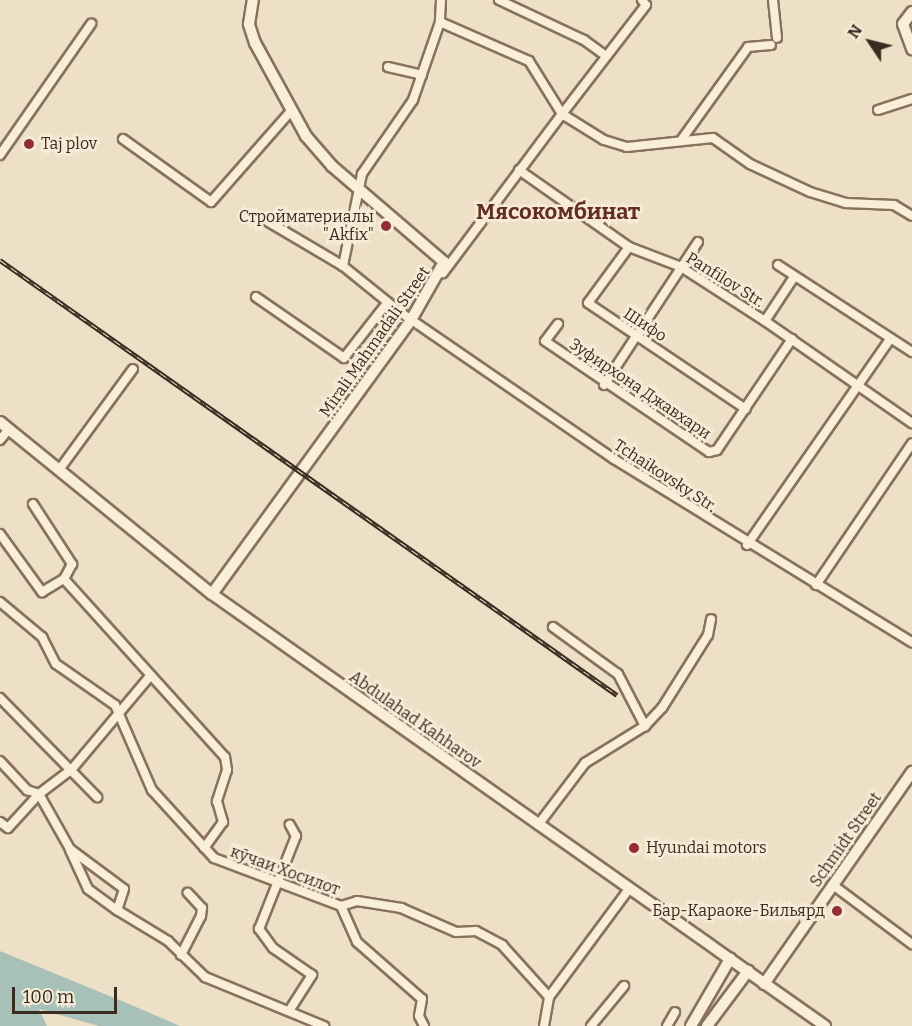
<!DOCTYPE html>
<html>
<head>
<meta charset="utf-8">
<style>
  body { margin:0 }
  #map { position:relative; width:912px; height:1026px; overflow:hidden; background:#ede0c6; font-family:Bitter,serif }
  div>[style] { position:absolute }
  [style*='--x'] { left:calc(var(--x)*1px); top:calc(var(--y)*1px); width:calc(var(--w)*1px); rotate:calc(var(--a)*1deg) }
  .water>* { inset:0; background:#a7c1b9 }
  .roads { filter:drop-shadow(2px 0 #88725c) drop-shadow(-2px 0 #88725c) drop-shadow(0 2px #88725c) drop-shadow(0 -2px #88725c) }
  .street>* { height:8px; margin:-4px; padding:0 4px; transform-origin:4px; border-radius:4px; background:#f8eed9 }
  .secondary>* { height:10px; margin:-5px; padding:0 5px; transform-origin:5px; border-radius:5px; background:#f8eed9 }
  .rail>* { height:4.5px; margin-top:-2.25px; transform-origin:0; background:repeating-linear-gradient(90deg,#f5ebd6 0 7px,#392b20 0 14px); box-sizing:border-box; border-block:2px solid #392b20 }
  .dots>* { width:16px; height:16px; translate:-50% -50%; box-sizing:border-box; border:3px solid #f5ebd6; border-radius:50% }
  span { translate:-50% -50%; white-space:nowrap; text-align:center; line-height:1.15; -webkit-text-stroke:5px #f5ebd6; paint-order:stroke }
  .poi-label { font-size:16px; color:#392b20 }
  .left { translate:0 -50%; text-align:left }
  .right { translate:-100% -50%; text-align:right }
  .street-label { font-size:16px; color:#392b20 }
  .district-label { font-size:22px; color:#642d20; font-weight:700 }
  .north { position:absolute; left:840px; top:12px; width:60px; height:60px; -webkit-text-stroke:4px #f5ebd6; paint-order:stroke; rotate:305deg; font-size:16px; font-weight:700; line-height:24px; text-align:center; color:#392b20 }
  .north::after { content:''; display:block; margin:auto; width:21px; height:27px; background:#392b20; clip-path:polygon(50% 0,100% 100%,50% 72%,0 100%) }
  .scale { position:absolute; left:12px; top:987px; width:105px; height:27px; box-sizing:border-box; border:3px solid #392b20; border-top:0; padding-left:8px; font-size:18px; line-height:21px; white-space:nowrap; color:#392b20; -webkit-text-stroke:4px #f5ebd6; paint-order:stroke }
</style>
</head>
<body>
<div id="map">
  <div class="water">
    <div style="clip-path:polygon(0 951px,129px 1004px,180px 1026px,99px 1026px,39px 1009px,47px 1026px,0 1026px)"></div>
  </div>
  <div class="roads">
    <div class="street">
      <div style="--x:441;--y:0;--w:22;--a:93"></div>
      <div style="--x:440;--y:22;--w:97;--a:23.7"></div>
      <div style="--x:529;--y:61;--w:62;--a:58.1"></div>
      <div style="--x:562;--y:114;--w:199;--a:126.8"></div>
      <div style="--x:499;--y:0;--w:94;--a:25.2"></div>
      <div style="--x:584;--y:40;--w:27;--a:36"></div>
      <div style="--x:642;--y:0;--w:6;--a:51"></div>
      <div style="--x:646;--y:5;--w:138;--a:127.6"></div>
      <div style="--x:562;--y:114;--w:49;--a:31.8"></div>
      <div style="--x:604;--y:140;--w:24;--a:17"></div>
      <div style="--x:627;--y:147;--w:86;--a:-6"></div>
      <div style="--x:713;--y:138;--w:45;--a:35.1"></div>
      <div style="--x:750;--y:164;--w:66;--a:25"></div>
      <div style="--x:810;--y:192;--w:38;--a:17"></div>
      <div style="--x:846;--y:203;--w:48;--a:2.4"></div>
      <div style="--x:894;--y:205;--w:21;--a:31"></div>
      <div style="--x:773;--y:0;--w:38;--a:84"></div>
      <div style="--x:440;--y:22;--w:83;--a:109.1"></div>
      <div style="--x:413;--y:100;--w:90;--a:124.6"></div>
      <div style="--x:362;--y:174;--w:94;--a:101.7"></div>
      <div style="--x:343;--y:266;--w:73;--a:38.9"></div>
      <div style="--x:400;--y:312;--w:260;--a:34.5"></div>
      <div style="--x:614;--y:459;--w:350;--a:31.6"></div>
      <div style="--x:388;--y:67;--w:35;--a:13"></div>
      <div style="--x:878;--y:110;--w:36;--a:-18"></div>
      <div style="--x:123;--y:139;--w:108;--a:35.6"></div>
      <div style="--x:211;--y:202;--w:121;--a:-48.7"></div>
      <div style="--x:682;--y:139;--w:113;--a:-54.3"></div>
      <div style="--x:748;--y:47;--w:23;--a:-5"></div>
      <div style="--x:0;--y:155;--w:160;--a:-55.2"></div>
      <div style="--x:519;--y:170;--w:134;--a:35"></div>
      <div style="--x:629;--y:247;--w:56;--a:21"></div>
      <div style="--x:681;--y:267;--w:100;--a:32.7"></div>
      <div style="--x:765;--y:321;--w:179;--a:34.8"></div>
      <div style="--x:267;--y:221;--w:88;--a:30.6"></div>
      <div style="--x:629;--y:247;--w:69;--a:126.2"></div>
      <div style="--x:588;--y:303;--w:190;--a:33.9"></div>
      <div style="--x:778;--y:265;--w:160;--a:33"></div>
      <div style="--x:256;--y:297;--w:107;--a:34.7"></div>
      <div style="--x:344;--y:358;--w:70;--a:-52"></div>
      <div style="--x:765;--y:321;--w:53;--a:-56.6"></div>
      <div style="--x:558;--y:324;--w:21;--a:127"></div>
      <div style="--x:545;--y:341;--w:198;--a:34.1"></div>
      <div style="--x:709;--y:452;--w:8;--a:-14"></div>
      <div style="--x:717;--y:450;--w:134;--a:-56"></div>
      <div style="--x:604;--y:385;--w:171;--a:-56.7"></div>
      <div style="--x:0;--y:440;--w:14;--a:-51"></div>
      <div style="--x:59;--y:470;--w:125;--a:-53.8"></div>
      <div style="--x:33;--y:504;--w:72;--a:57"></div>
      <div style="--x:72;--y:564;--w:17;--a:118"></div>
      <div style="--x:64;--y:579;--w:240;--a:47.9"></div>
      <div style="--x:225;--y:757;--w:13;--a:81"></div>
      <div style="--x:227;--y:770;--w:33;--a:108"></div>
      <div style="--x:217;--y:801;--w:22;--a:74"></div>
      <div style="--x:223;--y:822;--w:32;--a:126"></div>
      <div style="--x:0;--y:534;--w:72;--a:54.1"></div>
      <div style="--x:42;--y:592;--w:26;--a:-31"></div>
      <div style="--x:747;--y:545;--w:251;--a:-55.2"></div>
      <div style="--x:816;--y:585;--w:171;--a:-55.9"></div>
      <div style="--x:0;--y:602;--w:55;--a:39.8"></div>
      <div style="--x:42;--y:637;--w:30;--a:63"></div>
      <div style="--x:56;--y:664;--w:72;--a:34.8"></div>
      <div style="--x:115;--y:705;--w:93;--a:66.5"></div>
      <div style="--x:152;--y:790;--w:92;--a:47.6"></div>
      <div style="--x:214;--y:858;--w:136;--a:20.7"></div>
      <div style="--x:341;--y:906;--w:17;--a:-17"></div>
      <div style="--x:357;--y:901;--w:45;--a:9"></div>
      <div style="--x:401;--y:908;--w:60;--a:23.6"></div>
      <div style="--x:456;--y:932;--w:20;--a:-3"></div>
      <div style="--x:476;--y:931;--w:30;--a:28"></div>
      <div style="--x:502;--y:945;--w:70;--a:47.9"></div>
      <div style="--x:553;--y:627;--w:80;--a:35.9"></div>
      <div style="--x:618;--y:674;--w:59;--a:62.6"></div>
      <div style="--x:0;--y:698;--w:139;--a:45.6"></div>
      <div style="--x:0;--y:761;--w:40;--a:47"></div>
      <div style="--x:27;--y:790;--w:13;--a:18"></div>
      <div style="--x:39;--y:794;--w:63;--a:60.6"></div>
      <div style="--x:70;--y:849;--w:67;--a:36.5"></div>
      <div style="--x:124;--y:889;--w:22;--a:108"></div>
      <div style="--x:117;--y:910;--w:60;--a:31.3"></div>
      <div style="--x:168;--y:941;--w:52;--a:44.2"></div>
      <div style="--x:205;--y:977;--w:129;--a:22.4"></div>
      <div style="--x:0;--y:822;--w:10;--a:37"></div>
      <div style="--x:8;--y:828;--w:46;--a:-47.6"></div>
      <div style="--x:39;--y:794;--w:41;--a:-37.1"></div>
      <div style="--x:72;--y:769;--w:121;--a:-50"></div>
      <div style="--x:538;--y:825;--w:78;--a:-52.8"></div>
      <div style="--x:585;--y:763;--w:70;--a:-31.7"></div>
      <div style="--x:645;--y:726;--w:25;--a:-47"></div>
      <div style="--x:662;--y:708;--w:86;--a:-57.8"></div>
      <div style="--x:708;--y:635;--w:16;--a:-79"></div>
      <div style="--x:70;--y:850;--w:43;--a:65.2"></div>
      <div style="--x:88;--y:889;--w:36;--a:36"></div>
      <div style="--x:833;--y:885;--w:99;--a:36.8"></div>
      <div style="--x:341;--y:906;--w:39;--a:66"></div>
      <div style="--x:357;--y:942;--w:86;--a:41.2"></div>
      <div style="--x:422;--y:999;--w:17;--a:100"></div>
      <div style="--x:419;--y:1016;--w:11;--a:63"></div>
      <div style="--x:181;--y:955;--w:44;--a:-62.9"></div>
      <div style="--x:201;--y:916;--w:8;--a:-83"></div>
      <div style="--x:202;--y:908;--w:21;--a:-133"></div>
      <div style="--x:289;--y:1011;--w:43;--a:-57.4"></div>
      <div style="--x:312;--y:975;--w:47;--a:-145.3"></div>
      <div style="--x:273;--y:948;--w:24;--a:-126"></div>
      <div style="--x:259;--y:929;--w:100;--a:-68.3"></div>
      <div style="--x:296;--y:836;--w:13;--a:-119"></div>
      <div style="--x:544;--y:1026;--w:29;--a:-80"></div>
      <div style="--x:549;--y:997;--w:134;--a:-53.5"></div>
      <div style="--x:591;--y:1026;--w:52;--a:-50.5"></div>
      <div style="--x:667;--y:1026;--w:16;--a:-60"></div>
    </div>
    <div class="secondary">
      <div style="--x:912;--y:12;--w:15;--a:127"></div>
      <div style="--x:903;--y:24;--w:27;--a:70"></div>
      <div style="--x:0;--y:422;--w:273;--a:39.1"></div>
      <div style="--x:212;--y:594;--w:750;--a:35.17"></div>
      <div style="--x:212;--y:594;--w:339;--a:-54"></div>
      <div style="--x:411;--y:320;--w:67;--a:-60.4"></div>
      <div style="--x:444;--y:262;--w:148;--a:-139.4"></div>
      <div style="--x:332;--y:166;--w:40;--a:-131"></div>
      <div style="--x:306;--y:136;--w:106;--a:-118.7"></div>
      <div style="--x:255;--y:43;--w:20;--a:-108"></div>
      <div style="--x:249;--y:24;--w:24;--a:-81"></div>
      <div style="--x:764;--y:984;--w:259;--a:-55.1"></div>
      <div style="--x:691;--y:1026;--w:78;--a:-59.8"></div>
      <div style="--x:707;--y:1026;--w:69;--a:-53.3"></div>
    </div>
  </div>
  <div class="rail">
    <div style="--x:0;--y:260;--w:755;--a:35.18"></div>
  </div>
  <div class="dots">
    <div style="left:29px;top:144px;background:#952e31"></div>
    <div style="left:386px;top:226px;background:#952e31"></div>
    <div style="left:634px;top:848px;background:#952e31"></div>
    <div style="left:837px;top:911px;background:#952e31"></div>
  </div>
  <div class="poi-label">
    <span class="left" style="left:41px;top:144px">Taj plov</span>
    <span class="right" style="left:374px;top:226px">Стройматериалы<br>"Akfix"</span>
    <span class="left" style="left:646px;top:848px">Hyundai motors</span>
    <span class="right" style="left:825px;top:911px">Бар-Караоке-Бильярд</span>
  </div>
  <div class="street-label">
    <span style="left:725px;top:280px;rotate:32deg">Panfilov Str.</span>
    <span style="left:645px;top:325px;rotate:33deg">Шифо</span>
    <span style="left:375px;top:342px;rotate:-55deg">Mirali Mahmadali Street</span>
    <span style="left:640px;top:389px;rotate:34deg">Зуфирхона Джавхари</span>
    <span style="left:665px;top:476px;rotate:33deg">Tchaikovsky Str.</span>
    <span style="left:415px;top:720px;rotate:35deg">Abdulahad Kahharov</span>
    <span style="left:846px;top:840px;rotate:-55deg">Schmidt Street</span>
    <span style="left:285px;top:871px;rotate:20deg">кӯчаи Хосилот</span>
  </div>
  <div class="district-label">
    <span style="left:558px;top:212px">Мясокомбинат</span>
  </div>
  <div class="north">N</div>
  <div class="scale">100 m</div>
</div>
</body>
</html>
